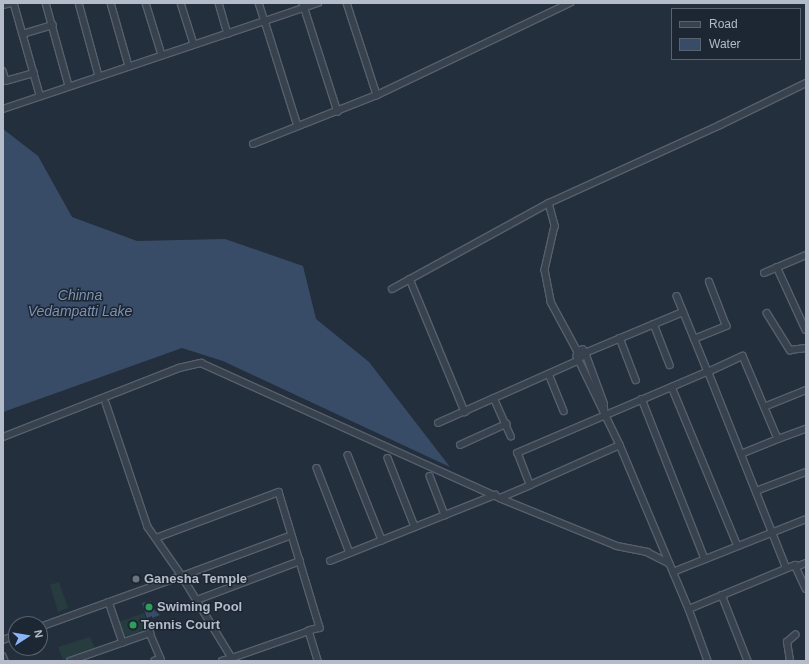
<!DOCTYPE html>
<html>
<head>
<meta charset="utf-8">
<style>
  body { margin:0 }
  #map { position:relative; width:809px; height:664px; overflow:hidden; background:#242f3e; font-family:Arial,sans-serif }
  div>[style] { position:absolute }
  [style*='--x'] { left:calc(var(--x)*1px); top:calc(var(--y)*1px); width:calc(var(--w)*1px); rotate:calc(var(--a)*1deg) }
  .green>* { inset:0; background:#263c3f }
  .water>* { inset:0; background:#394c67 }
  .roads { filter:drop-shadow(1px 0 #565f6c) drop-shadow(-1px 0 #565f6c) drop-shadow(0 1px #565f6c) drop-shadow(0 -1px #565f6c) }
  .street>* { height:5.5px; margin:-2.75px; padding:0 2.75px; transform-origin:2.75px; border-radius:2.75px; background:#38414e }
  .dots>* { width:11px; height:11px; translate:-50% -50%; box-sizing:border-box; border:2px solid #1d2633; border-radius:50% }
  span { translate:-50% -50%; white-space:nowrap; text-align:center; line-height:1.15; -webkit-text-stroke:3px #1d2633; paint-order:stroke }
  .poi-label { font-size:13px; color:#b4bcc9; font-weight:700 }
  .left { translate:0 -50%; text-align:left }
  .water-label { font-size:14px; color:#7c92b1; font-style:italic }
  .frame { position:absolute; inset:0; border:4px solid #b4bcc9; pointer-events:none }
  .legend { position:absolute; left:671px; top:8px; width:130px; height:52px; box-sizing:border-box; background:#1d2633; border:1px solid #59626f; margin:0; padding:5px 7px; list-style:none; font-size:12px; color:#b4bcc9 }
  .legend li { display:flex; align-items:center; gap:8px; height:20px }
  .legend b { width:20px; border:1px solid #59626f }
  .north { position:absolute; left:8px; top:616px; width:40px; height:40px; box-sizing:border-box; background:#1d2633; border:1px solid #59626f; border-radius:50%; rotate:78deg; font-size:11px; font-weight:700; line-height:16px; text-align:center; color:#b4bcc9 }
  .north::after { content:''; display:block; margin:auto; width:14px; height:18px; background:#8ab4f8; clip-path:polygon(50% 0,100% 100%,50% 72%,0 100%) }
</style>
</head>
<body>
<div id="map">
  <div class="green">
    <div style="clip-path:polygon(59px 582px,68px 608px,58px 612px,50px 585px)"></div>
    <div style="clip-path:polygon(144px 613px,149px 628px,122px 638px,118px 622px)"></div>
    <div style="clip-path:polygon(90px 637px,95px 648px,63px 660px,58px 647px)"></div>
  </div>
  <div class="water">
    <div style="clip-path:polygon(3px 129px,38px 156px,72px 217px,137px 241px,225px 239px,303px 266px,316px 319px,369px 362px,450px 467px,223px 361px,182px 348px,3px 412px)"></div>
    <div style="clip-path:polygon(151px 601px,155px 611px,160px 615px,152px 618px,152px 616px,147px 618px,142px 603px)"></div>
  </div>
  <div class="roads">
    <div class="street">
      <div style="--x:14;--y:3;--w:96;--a:74.2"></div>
      <div style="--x:46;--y:3;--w:86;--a:74.5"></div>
      <div style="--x:79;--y:3;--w:76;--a:74.7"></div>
      <div style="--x:111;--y:3;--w:66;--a:74.1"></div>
      <div style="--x:146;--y:3;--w:54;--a:72.9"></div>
      <div style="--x:181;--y:3;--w:43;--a:72.4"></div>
      <div style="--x:219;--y:3;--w:32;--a:74"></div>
      <div style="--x:259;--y:3;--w:19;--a:72"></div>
      <div style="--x:265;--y:21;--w:56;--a:-18.8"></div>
      <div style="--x:303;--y:3;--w:114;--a:72.2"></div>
      <div style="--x:347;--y:3;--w:97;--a:71.9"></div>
      <div style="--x:3;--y:5;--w:8;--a:-14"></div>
      <div style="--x:23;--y:34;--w:31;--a:-17"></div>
      <div style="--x:3;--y:71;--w:10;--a:73"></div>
      <div style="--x:6;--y:81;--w:29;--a:-16"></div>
      <div style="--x:3;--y:109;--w:276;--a:-18.6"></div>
      <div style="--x:265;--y:21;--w:110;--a:72.6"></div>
      <div style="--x:253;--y:144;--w:133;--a:-21.6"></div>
      <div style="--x:377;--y:95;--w:214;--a:-25.5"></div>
      <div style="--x:549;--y:203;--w:24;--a:75"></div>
      <div style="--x:555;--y:226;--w:45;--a:102.8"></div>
      <div style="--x:545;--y:270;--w:33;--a:79"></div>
      <div style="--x:551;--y:302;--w:57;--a:61.6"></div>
      <div style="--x:777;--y:267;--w:69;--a:65.3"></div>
      <div style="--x:764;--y:273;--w:46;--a:-23.2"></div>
      <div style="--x:410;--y:279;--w:144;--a:67.5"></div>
      <div style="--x:392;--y:289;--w:179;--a:-28.7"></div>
      <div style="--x:549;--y:203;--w:188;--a:-24.5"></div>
      <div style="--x:720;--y:125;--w:96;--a:-26"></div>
      <div style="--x:677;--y:296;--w:82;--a:67.8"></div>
      <div style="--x:708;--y:372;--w:207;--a:156.9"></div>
      <div style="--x:518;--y:453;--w:34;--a:69"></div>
      <div style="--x:530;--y:485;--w:98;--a:-24"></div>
      <div style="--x:620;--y:445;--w:178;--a:67.2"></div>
      <div style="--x:689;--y:609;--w:115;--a:-22.5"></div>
      <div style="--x:795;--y:565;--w:26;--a:65"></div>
      <div style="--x:767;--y:313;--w:44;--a:58.1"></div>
      <div style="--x:790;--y:350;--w:16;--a:-7"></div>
      <div style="--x:654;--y:324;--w:44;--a:68.7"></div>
      <div style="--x:620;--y:338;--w:45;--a:69.1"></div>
      <div style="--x:694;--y:339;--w:35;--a:-22"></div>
      <div style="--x:726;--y:326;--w:47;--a:-111.1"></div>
      <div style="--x:585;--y:353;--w:106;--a:-22.7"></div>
      <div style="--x:586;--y:354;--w:52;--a:69.8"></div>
      <div style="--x:604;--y:403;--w:10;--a:84"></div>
      <div style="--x:580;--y:358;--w:7;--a:-34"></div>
      <div style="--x:586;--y:354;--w:5;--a:-127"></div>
      <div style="--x:583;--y:350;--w:4;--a:166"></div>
      <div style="--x:579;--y:351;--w:5;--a:112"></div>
      <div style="--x:577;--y:356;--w:99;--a:64.2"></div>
      <div style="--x:549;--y:374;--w:40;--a:68"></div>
      <div style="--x:672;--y:387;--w:172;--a:67.5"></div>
      <div style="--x:494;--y:398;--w:42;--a:65.9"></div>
      <div style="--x:642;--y:399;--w:172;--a:68.5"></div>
      <div style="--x:106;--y:403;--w:131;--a:71.3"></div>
      <div style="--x:148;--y:527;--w:60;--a:55.2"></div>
      <div style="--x:182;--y:576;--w:112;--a:-20.4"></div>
      <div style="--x:764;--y:407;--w:45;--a:-22"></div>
      <div style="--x:438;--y:423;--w:152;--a:-24"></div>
      <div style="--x:577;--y:361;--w:4;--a:-63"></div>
      <div style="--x:3;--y:437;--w:189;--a:-21.4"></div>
      <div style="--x:179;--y:368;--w:23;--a:-13"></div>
      <div style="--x:201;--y:363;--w:330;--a:24.3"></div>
      <div style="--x:502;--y:499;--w:124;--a:22.2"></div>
      <div style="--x:617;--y:546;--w:31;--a:11"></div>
      <div style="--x:647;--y:552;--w:25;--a:27"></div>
      <div style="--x:460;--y:445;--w:51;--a:-24.5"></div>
      <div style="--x:741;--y:454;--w:40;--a:-22"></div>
      <div style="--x:348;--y:455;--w:92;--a:68.2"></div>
      <div style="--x:388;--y:458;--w:74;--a:68.6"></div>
      <div style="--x:317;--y:468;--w:91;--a:68.8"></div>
      <div style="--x:430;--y:476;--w:42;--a:69"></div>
      <div style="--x:756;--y:491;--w:53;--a:-20.8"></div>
      <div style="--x:500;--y:498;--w:33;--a:-23"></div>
      <div style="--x:156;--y:538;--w:131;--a:-20.5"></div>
      <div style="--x:279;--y:492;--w:142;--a:73.2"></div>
      <div style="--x:320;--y:628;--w:11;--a:165"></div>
      <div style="--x:330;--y:561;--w:178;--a:-21.8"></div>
      <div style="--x:796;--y:567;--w:11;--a:-22"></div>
      <div style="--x:786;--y:568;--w:211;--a:-111.7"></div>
      <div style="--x:708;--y:372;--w:38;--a:-25"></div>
      <div style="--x:743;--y:356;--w:90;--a:67.1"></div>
      <div style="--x:778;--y:439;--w:30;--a:-20"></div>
      <div style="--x:673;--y:572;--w:143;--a:-21.7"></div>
      <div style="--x:722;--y:595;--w:71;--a:68.5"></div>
      <div style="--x:197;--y:600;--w:110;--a:-20.7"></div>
      <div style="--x:109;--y:602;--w:43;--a:71.1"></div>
      <div style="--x:689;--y:609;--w:55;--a:69.9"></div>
      <div style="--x:40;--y:627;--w:151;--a:-19.8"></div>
      <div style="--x:182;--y:576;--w:96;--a:58.6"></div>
      <div style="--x:232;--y:658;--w:82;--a:-19.3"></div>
      <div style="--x:309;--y:631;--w:31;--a:73"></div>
      <div style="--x:3;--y:640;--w:14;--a:-21"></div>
      <div style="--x:3;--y:656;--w:5;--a:68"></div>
      <div style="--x:70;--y:661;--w:85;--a:-19.3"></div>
      <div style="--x:150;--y:633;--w:28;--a:67"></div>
      <div style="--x:161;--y:659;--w:6;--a:162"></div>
      <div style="--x:222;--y:661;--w:10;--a:-17"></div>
      <div style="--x:790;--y:661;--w:19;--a:-99"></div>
      <div style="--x:787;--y:642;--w:11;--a:-41"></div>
    </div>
  </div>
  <div class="dots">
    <div style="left:136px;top:579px;background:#6b7280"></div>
    <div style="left:149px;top:607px;background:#2e9e5b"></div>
    <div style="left:133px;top:625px;background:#2e9e5b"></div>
  </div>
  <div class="poi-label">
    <span class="left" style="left:144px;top:579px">Ganesha Temple</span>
    <span class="left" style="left:157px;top:607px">Swiming Pool</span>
    <span class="left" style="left:141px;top:625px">Tennis Court</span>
  </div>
  <div class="water-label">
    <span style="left:80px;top:303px">Chinna<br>Vedampatti Lake</span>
  </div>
  <div class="frame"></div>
  <ul class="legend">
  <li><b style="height:5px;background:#38414e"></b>Road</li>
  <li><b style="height:11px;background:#394c67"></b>Water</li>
  </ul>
  <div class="north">N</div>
</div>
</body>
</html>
